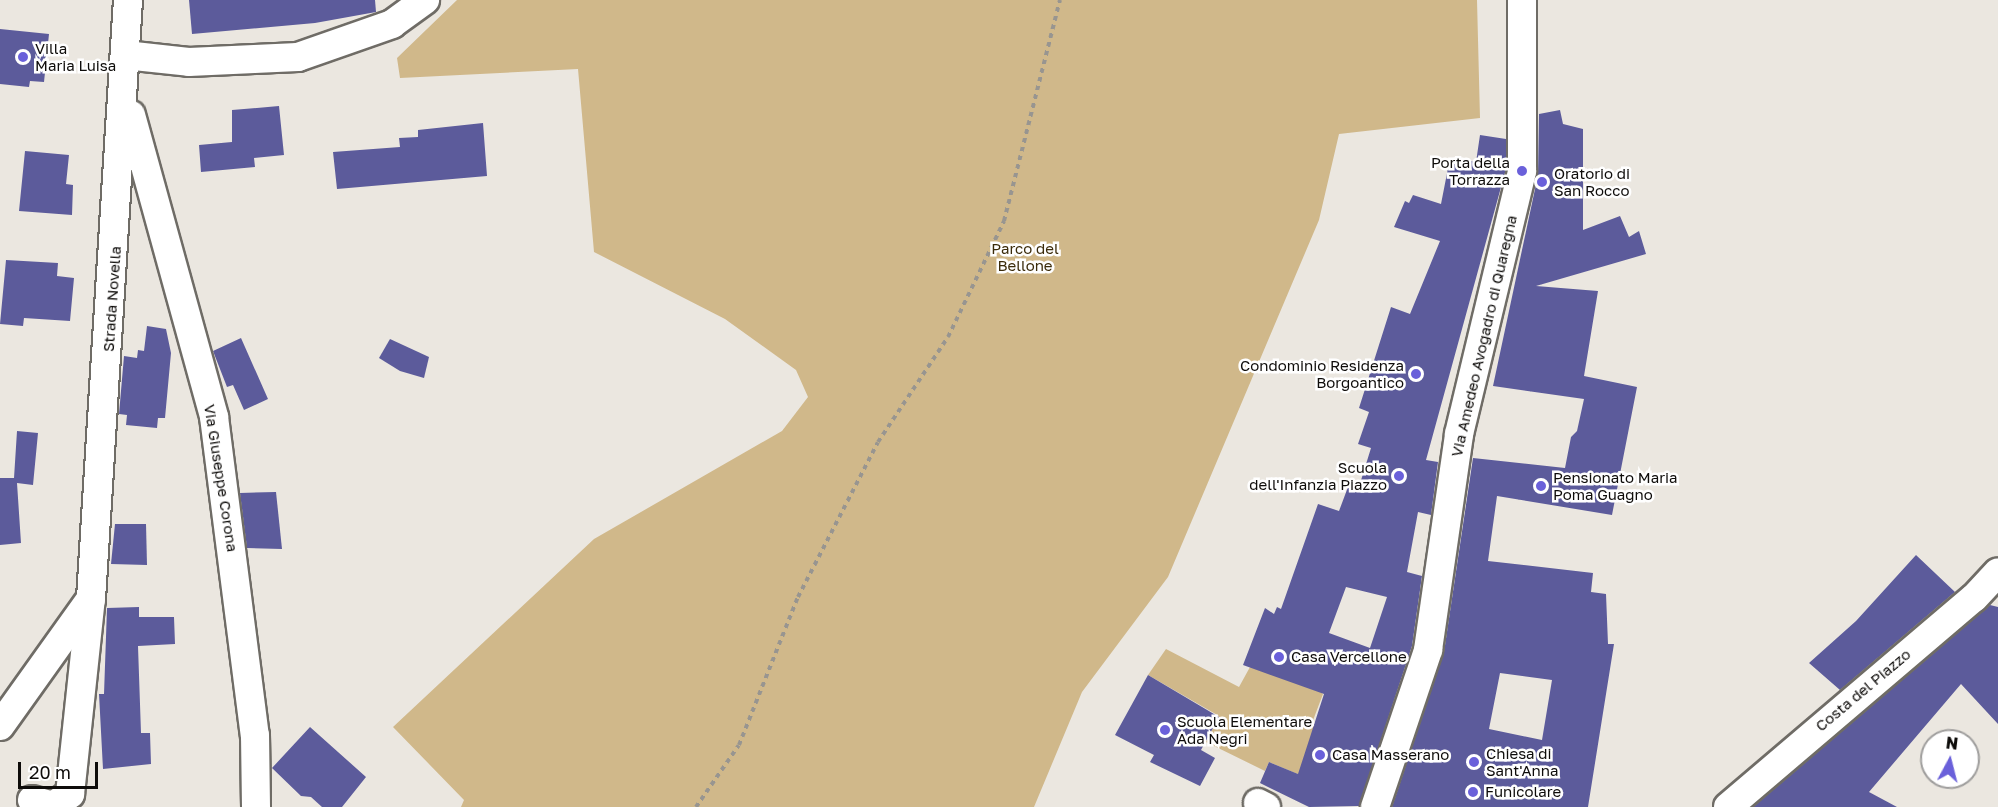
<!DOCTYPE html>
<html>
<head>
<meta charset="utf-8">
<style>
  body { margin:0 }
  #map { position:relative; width:1998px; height:807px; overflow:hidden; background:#ebe7e0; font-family:"Golos Text",sans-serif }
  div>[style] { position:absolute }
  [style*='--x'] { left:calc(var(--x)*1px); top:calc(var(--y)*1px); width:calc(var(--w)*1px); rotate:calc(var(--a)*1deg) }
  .green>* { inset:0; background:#d0b88a }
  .building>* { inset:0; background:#5c5b9b }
  .path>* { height:4px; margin-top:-2px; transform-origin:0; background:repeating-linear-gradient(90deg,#989590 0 4.5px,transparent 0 9px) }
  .roads { filter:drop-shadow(2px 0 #6f6c66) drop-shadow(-2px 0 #6f6c66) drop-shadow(0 2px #6f6c66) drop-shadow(0 -2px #6f6c66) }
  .minor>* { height:28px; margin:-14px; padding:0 14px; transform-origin:14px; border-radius:14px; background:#fff }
  .dots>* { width:16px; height:16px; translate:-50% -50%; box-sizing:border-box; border:3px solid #fff; border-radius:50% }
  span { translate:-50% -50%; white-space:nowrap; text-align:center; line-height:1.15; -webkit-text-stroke:5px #fff; paint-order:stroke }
  .poi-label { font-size:15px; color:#0e0c0a }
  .left { translate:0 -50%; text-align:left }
  .right { translate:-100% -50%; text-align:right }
  .park-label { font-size:15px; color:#3b2b0a }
  .street-label { font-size:15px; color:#0e0c0a }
  .north { position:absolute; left:1920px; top:729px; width:60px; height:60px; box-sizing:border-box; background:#fff; border:2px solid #9f9e9d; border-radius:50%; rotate:7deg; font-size:16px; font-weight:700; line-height:24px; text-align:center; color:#0e0c0a }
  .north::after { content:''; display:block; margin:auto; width:21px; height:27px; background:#6a60da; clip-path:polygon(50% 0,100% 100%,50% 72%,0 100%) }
  .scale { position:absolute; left:18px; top:762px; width:80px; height:27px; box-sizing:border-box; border:3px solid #0e0c0a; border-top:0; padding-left:8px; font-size:18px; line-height:21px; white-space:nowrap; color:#0e0c0a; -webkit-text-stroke:4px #fff; paint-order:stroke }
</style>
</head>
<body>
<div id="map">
  <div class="green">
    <div style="clip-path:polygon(457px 0,1477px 0,1480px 118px,1339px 134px,1319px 220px,1168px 577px,1082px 692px,1034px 807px,461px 807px,464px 800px,393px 727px,594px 539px,782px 431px,808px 397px,796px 370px,725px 319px,594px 252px,578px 69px,400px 78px,397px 58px)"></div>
    <div style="clip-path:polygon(1166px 649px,1239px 687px,1250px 667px,1315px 687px,1323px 694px,1312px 723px,1319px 726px,1300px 775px,1269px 762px,1265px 771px,1206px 742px,1219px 716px,1148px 675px)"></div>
  </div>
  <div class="building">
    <div style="clip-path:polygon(189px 0,375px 0,376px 12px,315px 23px,192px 34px)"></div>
    <div style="clip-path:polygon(0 29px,49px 34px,44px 82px,30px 81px,29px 87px,0 84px)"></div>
    <div style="clip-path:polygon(279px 106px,284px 155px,254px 158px,255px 167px,201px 172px,199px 145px,232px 142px,232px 110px)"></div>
    <div style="clip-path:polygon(evenodd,1560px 110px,1563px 124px,1583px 129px,1583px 230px,1620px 216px,1629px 237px,1639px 231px,1646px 254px,1536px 286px,1598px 291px,1584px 376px,1637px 387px,1612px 515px,1497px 496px,1488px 561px,1593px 573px,1591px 592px,1606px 594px,1608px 644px,1614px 644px,1588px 807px,1392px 807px,1444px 652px,1473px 458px,1565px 468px,1571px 437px,1577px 431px,1584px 399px,1493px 386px,1538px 175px,1539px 114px,1560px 110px,1500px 673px,1552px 680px,1542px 740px,1489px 729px,1500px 673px)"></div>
    <div style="clip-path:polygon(483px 123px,487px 176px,337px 189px,333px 152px,400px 147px,399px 138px,418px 137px,418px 130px)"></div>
    <div style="clip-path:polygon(evenodd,1480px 135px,1506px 139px,1506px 169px,1426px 460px,1438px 462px,1431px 515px,1418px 512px,1407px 572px,1422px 576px,1412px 646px,1359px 806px,1309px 807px,1260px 783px,1269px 762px,1298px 774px,1324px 694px,1243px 665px,1265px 608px,1274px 614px,1277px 607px,1281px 609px,1318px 504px,1339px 511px,1348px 487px,1358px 490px,1371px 448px,1358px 444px,1369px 412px,1359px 408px,1391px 307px,1410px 314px,1440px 241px,1394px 227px,1405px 201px,1409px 203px,1413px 195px,1441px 204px,1450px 158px,1476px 162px,1480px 135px,1346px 587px,1387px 597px,1370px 648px,1329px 633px,1346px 587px)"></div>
    <div style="clip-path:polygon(25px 151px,69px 155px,66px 184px,73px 185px,72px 215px,19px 211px)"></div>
    <div style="clip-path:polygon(6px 260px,58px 263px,57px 276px,74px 278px,70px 321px,24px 318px,23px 326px,0 324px)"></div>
    <div style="clip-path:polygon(147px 326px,166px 329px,171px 353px,165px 418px,158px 418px,157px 428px,126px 425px,127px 415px,119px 414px,124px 356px,137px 358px,138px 350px,144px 351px)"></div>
    <div style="clip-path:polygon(241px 338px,268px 399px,244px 410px,233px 385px,227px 387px,213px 351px)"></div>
    <div style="clip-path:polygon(390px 339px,429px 357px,424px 378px,400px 371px,379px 358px)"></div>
    <div style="clip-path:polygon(17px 431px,38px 433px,33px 485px,17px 483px,21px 543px,0 545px,0 478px,14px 478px)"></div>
    <div style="clip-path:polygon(276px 492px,282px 549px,247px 548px,240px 493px)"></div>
    <div style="clip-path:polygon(115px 524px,146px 524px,147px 565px,111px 564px)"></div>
    <div style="clip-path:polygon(1916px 555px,1955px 592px,1840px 690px,1809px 663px,1856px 621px)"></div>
    <div style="clip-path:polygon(1990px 605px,1998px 607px,1998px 724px,1961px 684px,1869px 792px,1897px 807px,1753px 807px)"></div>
    <div style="clip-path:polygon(139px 607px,139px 617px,174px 617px,175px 644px,138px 646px,141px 733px,150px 733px,151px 764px,103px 769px,99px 694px,104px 694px,107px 608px)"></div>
    <div style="clip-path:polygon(1148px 675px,1219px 717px,1201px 750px,1215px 758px,1200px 786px,1150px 762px,1154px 755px,1115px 735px)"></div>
    <div style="clip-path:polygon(310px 727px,366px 777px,342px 807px,322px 807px,311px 797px,301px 796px,272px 768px)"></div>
  </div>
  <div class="path">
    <div style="--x:696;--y:807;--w:75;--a:-55.3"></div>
    <div style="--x:739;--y:745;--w:159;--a:-68.3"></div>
    <div style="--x:798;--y:597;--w:174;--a:-62.7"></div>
    <div style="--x:878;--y:442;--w:126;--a:-56.3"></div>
    <div style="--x:948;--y:337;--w:129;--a:-64.2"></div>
    <div style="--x:1004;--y:221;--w:228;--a:-75.8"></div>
  </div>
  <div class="roads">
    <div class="minor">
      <div style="--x:125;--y:55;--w:64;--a:6.2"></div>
      <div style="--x:189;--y:62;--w:109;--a:-2.6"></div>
      <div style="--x:298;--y:57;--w:100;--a:-19.3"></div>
      <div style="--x:392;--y:24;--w:41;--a:-36"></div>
      <div style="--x:131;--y:115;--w:313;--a:74.6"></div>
      <div style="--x:214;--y:417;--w:321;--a:82.7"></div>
      <div style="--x:255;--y:735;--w:72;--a:89.2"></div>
      <div style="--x:0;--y:726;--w:155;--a:-54.5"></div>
      <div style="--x:32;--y:800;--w:22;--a:16"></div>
      <div style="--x:53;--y:806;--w:21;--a:-35"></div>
      <div style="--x:70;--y:794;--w:196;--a:-83.9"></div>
      <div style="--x:91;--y:599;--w:600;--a:-86.47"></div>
      <div style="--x:1258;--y:803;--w:9;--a:27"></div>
      <div style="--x:1375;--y:807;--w:166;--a:-71.3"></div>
      <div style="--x:1428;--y:650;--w:218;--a:-81.8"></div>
      <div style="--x:1459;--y:434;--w:270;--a:-76.5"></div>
      <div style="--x:1522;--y:171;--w:171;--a:-90"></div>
      <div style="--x:1728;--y:807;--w:323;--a:-40.4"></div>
      <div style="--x:1974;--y:598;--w:35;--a:-47"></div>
    </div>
  </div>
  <div class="dots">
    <div style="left:23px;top:57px;background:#6a60da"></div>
    <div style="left:1522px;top:171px;background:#6a60da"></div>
    <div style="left:1542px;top:182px;background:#6a60da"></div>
    <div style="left:1416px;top:374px;background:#6a60da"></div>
    <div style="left:1399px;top:476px;background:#6a60da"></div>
    <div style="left:1541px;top:486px;background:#6a60da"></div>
    <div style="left:1279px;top:657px;background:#6a60da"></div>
    <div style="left:1165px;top:730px;background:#6a60da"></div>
    <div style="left:1320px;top:755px;background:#6a60da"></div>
    <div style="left:1474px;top:762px;background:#6a60da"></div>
    <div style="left:1473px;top:792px;background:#6a60da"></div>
  </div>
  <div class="poi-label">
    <span class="left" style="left:35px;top:57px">Villa<br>Maria Luisa</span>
    <span class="right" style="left:1510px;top:171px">Porta della<br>Torrazza</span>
    <span class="left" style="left:1554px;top:182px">Oratorio di<br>San Rocco</span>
    <span class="right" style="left:1404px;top:374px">Condominio Residenza<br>Borgoantico</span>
    <span class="right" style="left:1387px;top:476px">Scuola<br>dell'Infanzia Piazzo</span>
    <span class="left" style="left:1553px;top:486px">Pensionato Maria<br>Poma Guagno</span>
    <span class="left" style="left:1291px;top:657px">Casa Vercellone</span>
    <span class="left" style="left:1177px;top:730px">Scuola Elementare<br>Ada Negri</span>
    <span class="left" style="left:1486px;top:762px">Chiesa di<br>Sant'Anna</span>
    <span class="left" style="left:1332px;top:755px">Casa Masserano</span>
    <span class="left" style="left:1485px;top:792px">Funicolare</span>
  </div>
  <div class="park-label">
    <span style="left:1025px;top:257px">Parco del<br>Bellone</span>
  </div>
  <div class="street-label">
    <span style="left:112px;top:299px;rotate:-86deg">Strada Novella</span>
    <span style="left:1484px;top:336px;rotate:-77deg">Via Amedeo Avogadro di Quaregna</span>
    <span style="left:221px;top:478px;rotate:81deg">Via Giuseppe Corona</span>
    <span style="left:1863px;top:690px;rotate:-40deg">Costa del Piazzo</span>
  </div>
  <div class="north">N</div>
  <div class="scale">20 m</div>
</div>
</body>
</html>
